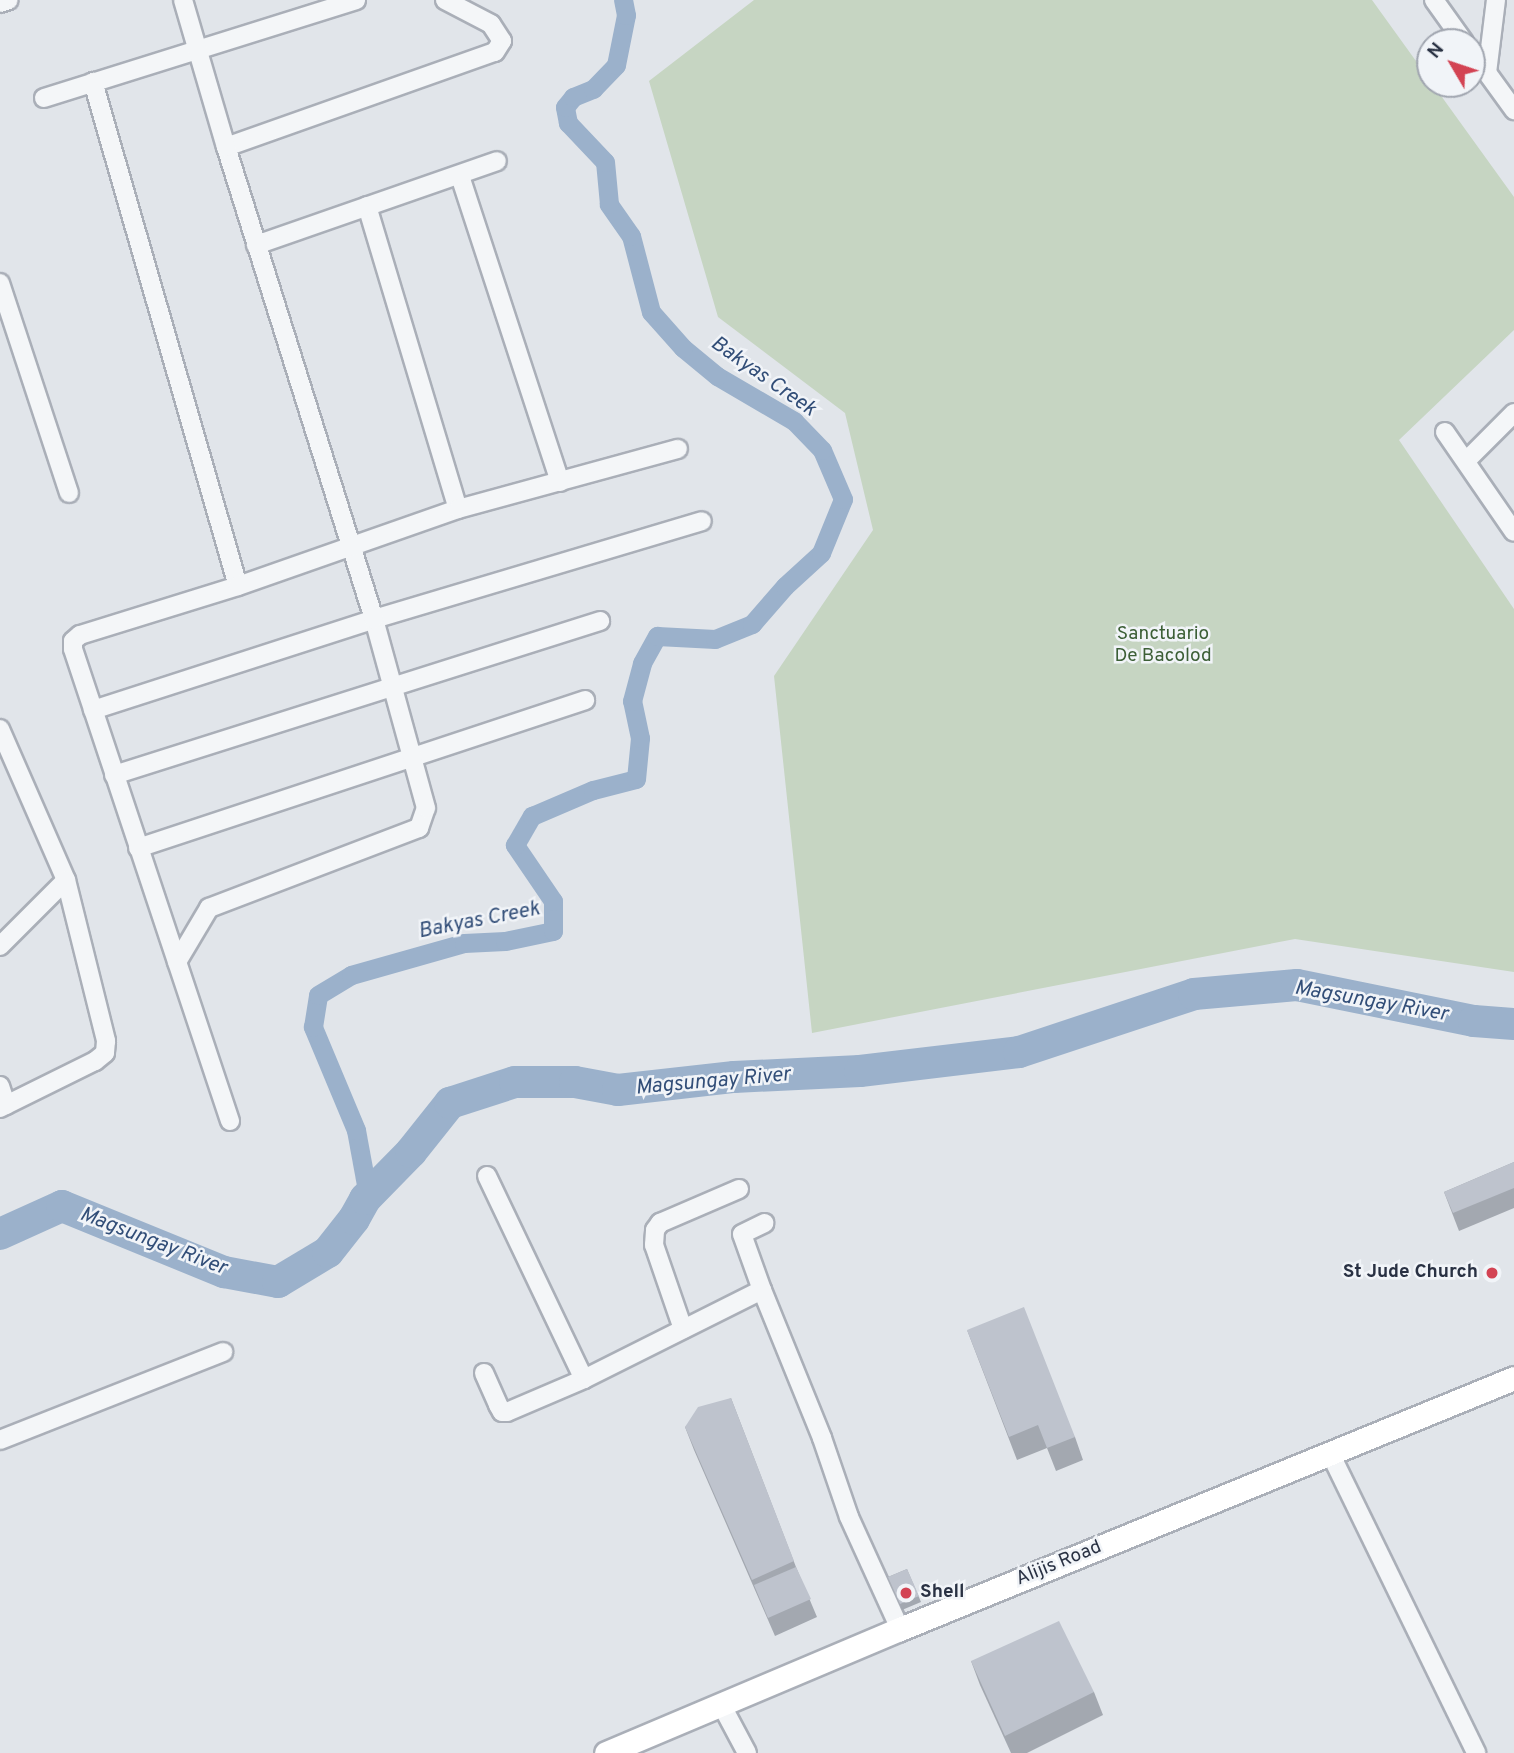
<!DOCTYPE html>
<html>
<head>
<meta charset="utf-8">
<style>
  body { margin:0 }
  #map { position:relative; width:1514px; height:1753px; overflow:hidden; background:#e1e5ea; font-family:Overpass,sans-serif }
  div>[style] { position:absolute }
  [style*='--x'] { left:calc(var(--x)*1px); top:calc(var(--y)*1px); width:calc(var(--w)*1px); rotate:calc(var(--a)*1deg) }
  .green>* { inset:0; background:#c6d5c2 }
  .canal>* { height:19px; margin:-9.5px; padding:0 9.5px; transform-origin:9.5px; border-radius:9.5px; background:#9bb1cb }
  .river>* { height:32px; margin:-16px; padding:0 16px; transform-origin:16px; border-radius:16px; background:#9bb1cb }
  .roads { filter:drop-shadow(2px 0 #aaafb8) drop-shadow(-2px 0 #aaafb8) drop-shadow(0 2px #aaafb8) drop-shadow(0 -2px #aaafb8) }
  .minor>* { height:18px; margin:-9px; padding:0 9px; transform-origin:9px; border-radius:9px; background:#f4f6f8 }
  .major>* { height:23px; margin:-11.5px; padding:0 11.5px; transform-origin:11.5px; border-radius:11.5px; background:#fff }
  .wall>* { inset:0; background:#a3a8b0 }
  .building>* { inset:0; background:#bec3cd }
  .dots>* { width:19px; height:19px; translate:-50% -50%; box-sizing:border-box; border:4px solid #f1f4f8; border-radius:50% }
  span { translate:-50% -50%; white-space:nowrap; text-align:center; line-height:1.15; -webkit-text-stroke:5px #f1f4f8; paint-order:stroke }
  .park-label { font-size:19px; color:#3c5f36 }
  .poi-label { font-size:19px; color:#293143; font-weight:700 }
  .right { translate:-100% -50%; text-align:right }
  .left { translate:0 -50%; text-align:left }
  .street-label { font-size:19px; color:#293143 }
  .water-label { font-size:21px; color:#324e78; font-style:italic }
  .north { position:absolute; left:1416px; top:28px; width:70px; height:70px; box-sizing:border-box; background:#f1f4f8; border:2px solid #a1a6b0; border-radius:50%; rotate:309deg; font-size:19px; font-weight:700; line-height:28px; text-align:center; color:#293143 }
  .north::after { content:''; display:block; margin:auto; width:24px; height:32px; background:#d34353; clip-path:polygon(50% 0,100% 100%,50% 72%,0 100%) }
</style>
</head>
<body>
<div id="map">
  <div class="green">
    <div style="clip-path:polygon(754px 0,1372px 0,1514px 197px,1514px 330px,1399px 440px,1514px 609px,1514px 972px,1295px 939px,812px 1033px,774px 676px,873px 530px,845px 413px,718px 317px,649px 81px)"></div>
  </div>
  <div class="canal">
    <div style="--x:365;--y:1199;--w:9;--a:-77"></div>
    <div style="--x:367;--y:1190;--w:61;--a:-100.4"></div>
    <div style="--x:356;--y:1130;--w:112;--a:-112.7"></div>
    <div style="--x:313;--y:1027;--w:32;--a:-81"></div>
    <div style="--x:318;--y:995;--w:39;--a:-31"></div>
    <div style="--x:351;--y:975;--w:117;--a:-15.8"></div>
    <div style="--x:464;--y:943;--w:41;--a:-2.8"></div>
    <div style="--x:505;--y:941;--w:49;--a:-11.8"></div>
    <div style="--x:553;--y:931;--w:30;--a:-90"></div>
    <div style="--x:553;--y:901;--w:68;--a:-124.2"></div>
    <div style="--x:515;--y:845;--w:34;--a:-60"></div>
    <div style="--x:532;--y:816;--w:66;--a:-23.1"></div>
    <div style="--x:593;--y:790;--w:44;--a:-14.3"></div>
    <div style="--x:636;--y:779;--w:41;--a:-84.4"></div>
    <div style="--x:640;--y:738;--w:38;--a:-102"></div>
    <div style="--x:632;--y:701;--w:39;--a:-75"></div>
    <div style="--x:642;--y:663;--w:31;--a:-61"></div>
    <div style="--x:657;--y:636;--w:58;--a:3"></div>
    <div style="--x:715;--y:639;--w:40;--a:-22"></div>
    <div style="--x:752;--y:624;--w:50;--a:-49"></div>
    <div style="--x:785;--y:586;--w:49;--a:-42.5"></div>
    <div style="--x:821;--y:553;--w:58;--a:-67.8"></div>
    <div style="--x:843;--y:499;--w:53;--a:-113.2"></div>
    <div style="--x:822;--y:450;--w:40;--a:-134"></div>
    <div style="--x:794;--y:421;--w:89;--a:-149.7"></div>
    <div style="--x:717;--y:376;--w:44;--a:-140.5"></div>
    <div style="--x:683;--y:348;--w:48;--a:-131.6"></div>
    <div style="--x:651;--y:312;--w:79;--a:-104.7"></div>
    <div style="--x:631;--y:236;--w:39;--a:-125"></div>
    <div style="--x:609;--y:204;--w:42;--a:-95.4"></div>
    <div style="--x:605;--y:162;--w:54;--a:-133.5"></div>
    <div style="--x:568;--y:123;--w:16;--a:-101"></div>
    <div style="--x:565;--y:107;--w:13;--a:-51"></div>
    <div style="--x:573;--y:97;--w:22;--a:-22"></div>
    <div style="--x:593;--y:89;--w:33;--a:-46"></div>
    <div style="--x:616;--y:65;--w:51;--a:-78.7"></div>
    <div style="--x:626;--y:15;--w:15;--a:-101"></div>
  </div>
  <div class="river">
    <div style="--x:0;--y:1234;--w:68;--a:-24.3"></div>
    <div style="--x:62;--y:1206;--w:175;--a:22.2"></div>
    <div style="--x:224;--y:1272;--w:55;--a:10.5"></div>
    <div style="--x:278;--y:1282;--w:58;--a:-31"></div>
    <div style="--x:328;--y:1252;--w:42;--a:-51.8"></div>
    <div style="--x:354;--y:1219;--w:23;--a:-61"></div>
    <div style="--x:365;--y:1199;--w:66;--a:-45.6"></div>
    <div style="--x:411;--y:1152;--w:63;--a:-51.5"></div>
    <div style="--x:450;--y:1103;--w:68;--a:-17.9"></div>
    <div style="--x:515;--y:1082;--w:60;--a:0"></div>
    <div style="--x:575;--y:1082;--w:44;--a:10.5"></div>
    <div style="--x:618;--y:1090;--w:117;--a:-6.4"></div>
    <div style="--x:734;--y:1077;--w:126;--a:-2.7"></div>
    <div style="--x:860;--y:1071;--w:160;--a:-6.8"></div>
    <div style="--x:1019;--y:1052;--w:184;--a:-18.3"></div>
    <div style="--x:1194;--y:994;--w:103;--a:-5"></div>
    <div style="--x:1297;--y:985;--w:181;--a:11.5"></div>
    <div style="--x:1474;--y:1021;--w:40;--a:4.3"></div>
  </div>
  <div class="roads">
    <div class="minor">
      <div style="--x:1434;--y:0;--w:52;--a:54.5"></div>
      <div style="--x:0;--y:3;--w:9;--a:-18"></div>
      <div style="--x:1472;--y:52;--w:72;--a:54.1"></div>
      <div style="--x:1487;--y:73;--w:74;--a:-83"></div>
      <div style="--x:93;--y:82;--w:524;--a:73.95"></div>
      <div style="--x:44;--y:98;--w:327;--a:-17.4"></div>
      <div style="--x:226;--y:147;--w:285;--a:-19.5"></div>
      <div style="--x:495;--y:52;--w:13;--a:-58"></div>
      <div style="--x:502;--y:41;--w:20;--a:-123"></div>
      <div style="--x:491;--y:24;--w:52;--a:-152.4"></div>
      <div style="--x:460;--y:176;--w:322;--a:71.9"></div>
      <div style="--x:367;--y:206;--w:316;--a:73.3"></div>
      <div style="--x:256;--y:245;--w:255;--a:-19.2"></div>
      <div style="--x:0;--y:283;--w:221;--a:71.8"></div>
      <div style="--x:1445;--y:432;--w:121;--a:55.4"></div>
      <div style="--x:1466;--y:461;--w:68;--a:-45"></div>
      <div style="--x:93;--y:710;--w:295;--a:-17.9"></div>
      <div style="--x:374;--y:619;--w:342;--a:-16.6"></div>
      <div style="--x:0;--y:729;--w:165;--a:66.4"></div>
      <div style="--x:66;--y:880;--w:166;--a:76"></div>
      <div style="--x:106;--y:1041;--w:12;--a:95"></div>
      <div style="--x:105;--y:1053;--w:13;--a:141"></div>
      <div style="--x:95;--y:1061;--w:106;--a:153.7"></div>
      <div style="--x:114;--y:775;--w:510;--a:-17.58"></div>
      <div style="--x:138;--y:848;--w:471;--a:-18.3"></div>
      <div style="--x:0;--y:946;--w:93;--a:-45"></div>
      <div style="--x:177;--y:962;--w:63;--a:-59.3"></div>
      <div style="--x:209;--y:908;--w:225;--a:-20.9"></div>
      <div style="--x:419;--y:828;--w:21;--a:-71"></div>
      <div style="--x:426;--y:808;--w:196;--a:-105.4"></div>
      <div style="--x:374;--y:619;--w:495;--a:-107.4"></div>
      <div style="--x:226;--y:147;--w:153;--a:-106.3"></div>
      <div style="--x:0;--y:1086;--w:20;--a:72"></div>
      <div style="--x:230;--y:1121;--w:497;--a:-108.4"></div>
      <div style="--x:73;--y:649;--w:8;--a:-90"></div>
      <div style="--x:73;--y:641;--w:9;--a:-41"></div>
      <div style="--x:80;--y:635;--w:165;--a:-17.2"></div>
      <div style="--x:238;--y:586;--w:233;--a:-19.3"></div>
      <div style="--x:458;--y:509;--w:228;--a:-15.3"></div>
      <div style="--x:487;--y:1176;--w:225;--a:64.5"></div>
      <div style="--x:762;--y:1290;--w:59;--a:-109.7"></div>
      <div style="--x:742;--y:1234;--w:25;--a:-26"></div>
      <div style="--x:683;--y:1329;--w:89;--a:-109"></div>
      <div style="--x:654;--y:1245;--w:15;--a:-86"></div>
      <div style="--x:655;--y:1230;--w:9;--a:-54"></div>
      <div style="--x:660;--y:1223;--w:86;--a:-23.3"></div>
      <div style="--x:484;--y:1373;--w:35;--a:66"></div>
      <div style="--x:498;--y:1405;--w:8;--a:60"></div>
      <div style="--x:502;--y:1412;--w:5;--a:0"></div>
      <div style="--x:507;--y:1412;--w:84;--a:-23.2"></div>
      <div style="--x:584;--y:1379;--w:199;--a:-26.6"></div>
      <div style="--x:762;--y:1290;--w:160;--a:67.9"></div>
      <div style="--x:822;--y:1438;--w:83;--a:71.1"></div>
      <div style="--x:849;--y:1517;--w:123;--a:65.5"></div>
      <div style="--x:0;--y:1440;--w:240;--a:-21.5"></div>
      <div style="--x:1330;--y:1453;--w:334;--a:64"></div>
      <div style="--x:721;--y:1704;--w:55;--a:62"></div>
    </div>
    <div class="major">
      <div style="--x:606;--y:1753;--w:319;--a:-22.9"></div>
      <div style="--x:900;--y:1629;--w:663;--a:-22.23"></div>
    </div>
  </div>
  <div class="wall">
    <div style="clip-path:polygon(1514px 1162px,1514px 1208px,1459px 1231px,1444px 1192px)"></div>
    <div style="clip-path:polygon(967px 1330px,1075px 1437px,1083px 1460px,1056px 1471px,1047px 1448px,1017px 1460px)"></div>
    <div style="clip-path:polygon(731px 1398px,796px 1567px,817px 1617px,775px 1636px,694px 1450px,685px 1427px)"></div>
    <div style="clip-path:polygon(907px 1569px,921px 1602px,902px 1610px,888px 1577px)"></div>
    <div style="clip-path:polygon(971px 1661px,1094px 1692px,1103px 1715px,1027px 1753px,1011px 1753px,980px 1685px)"></div>
  </div>
  <div class="building">
    <div style="clip-path:polygon(1514px 1162px,1514px 1188px,1453px 1213px,1444px 1192px)"></div>
    <div style="clip-path:polygon(1024px 1307px,1075px 1437px,1047px 1448px,1038px 1425px,1009px 1437px,967px 1330px)"></div>
    <div style="clip-path:polygon(731px 1398px,794px 1561px,752px 1580px,685px 1427px,698px 1407px)"></div>
    <div style="clip-path:polygon(796px 1567px,811px 1599px,768px 1618px,754px 1585px)"></div>
    <div style="clip-path:polygon(907px 1569px,919px 1596px,900px 1604px,888px 1577px)"></div>
    <div style="clip-path:polygon(1059px 1621px,1094px 1692px,1005px 1736px,971px 1661px)"></div>
  </div>
  <div class="dots">
    <div style="left:1492px;top:1273px;background:#d34353"></div>
    <div style="left:906px;top:1593px;background:#d34353"></div>
  </div>
  <div class="park-label">
    <span style="left:1163px;top:646px">Sanctuario<br>De Bacolod</span>
  </div>
  <div class="poi-label">
    <span class="right" style="left:1478px;top:1273px">St Jude Church</span>
    <span class="left" style="left:920px;top:1593px">Shell</span>
  </div>
  <div class="street-label">
    <span style="left:1059px;top:1564px;rotate:-22deg">Alijis Road</span>
  </div>
  <div class="water-label">
    <span style="left:763px;top:377px;rotate:35deg">Bakyas Creek</span>
    <span style="left:479px;top:921px;rotate:-11deg">Bakyas Creek</span>
    <span style="left:1371px;top:1002px;rotate:10deg">Magsungay River</span>
    <span style="left:713px;top:1082px;rotate:-5deg">Magsungay River</span>
    <span style="left:153px;top:1242px;rotate:21deg">Magsungay River</span>
  </div>
  <div class="north">N</div>
</div>
</body>
</html>
